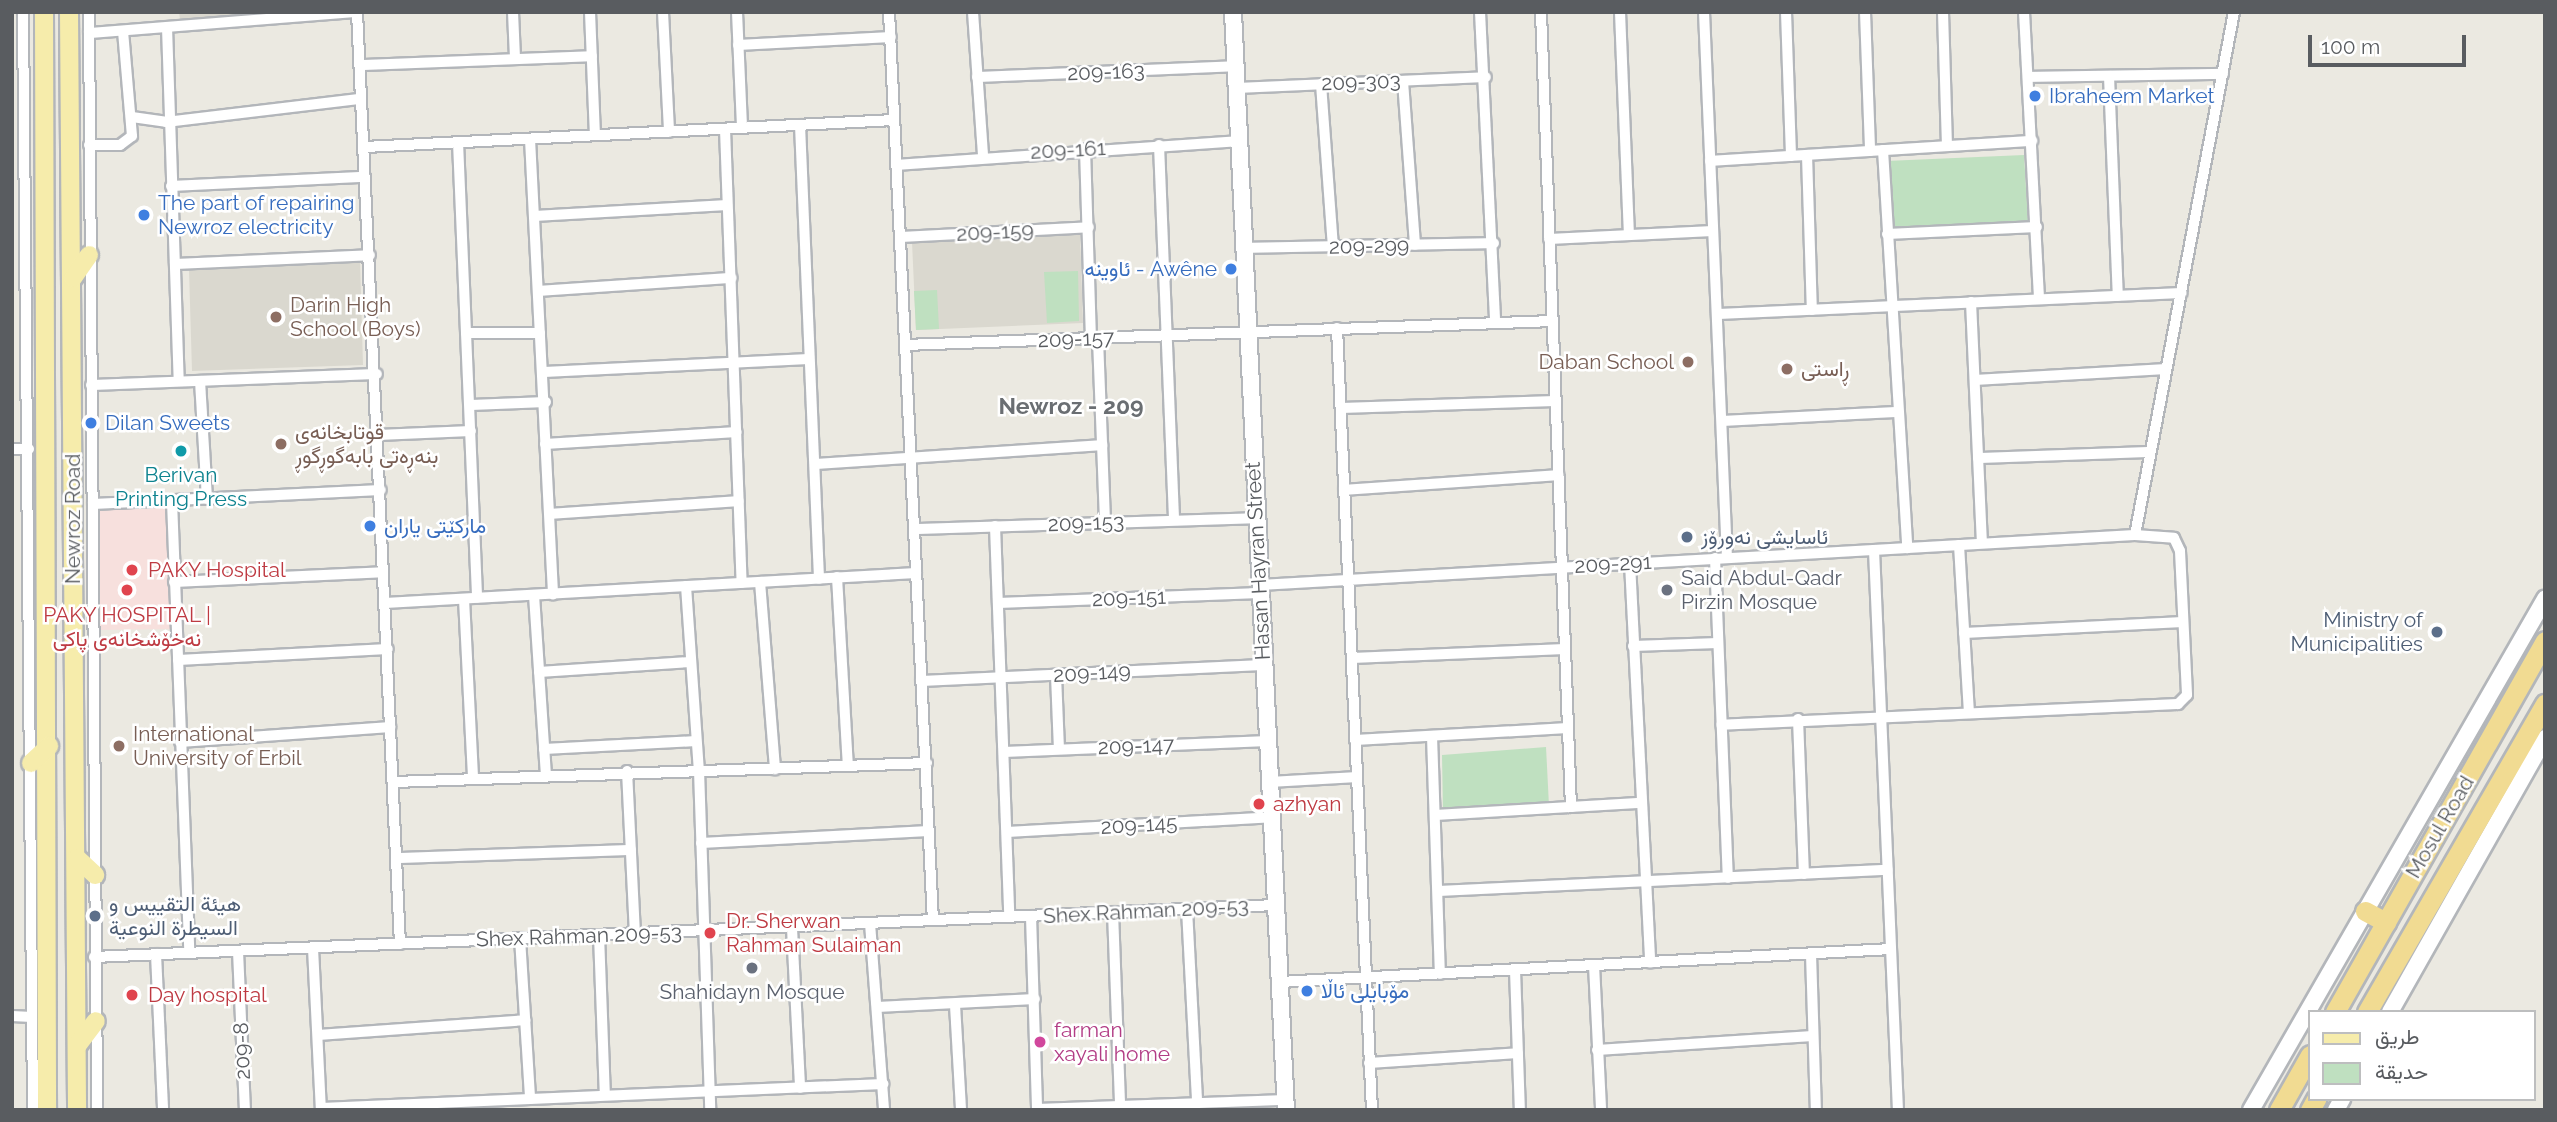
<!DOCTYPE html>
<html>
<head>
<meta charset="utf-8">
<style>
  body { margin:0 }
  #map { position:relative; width:2557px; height:1122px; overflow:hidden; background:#ebe9e1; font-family:Raleway,Vazirmatn,sans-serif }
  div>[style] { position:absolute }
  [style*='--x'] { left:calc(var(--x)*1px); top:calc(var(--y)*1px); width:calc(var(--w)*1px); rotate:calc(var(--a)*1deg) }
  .education>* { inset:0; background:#dad8cf }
  .medical>* { inset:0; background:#f7e0dd }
  .green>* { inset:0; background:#bfe0c0 }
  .roads { filter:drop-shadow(2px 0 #b3b6ba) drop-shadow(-2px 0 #b3b6ba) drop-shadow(0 2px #b3b6ba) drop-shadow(0 -2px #b3b6ba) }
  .street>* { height:10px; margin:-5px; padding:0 5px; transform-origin:5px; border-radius:5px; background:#fff }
  .secondary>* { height:16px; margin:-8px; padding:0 8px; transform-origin:8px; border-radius:8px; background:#fff }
  .primary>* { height:18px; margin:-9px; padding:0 9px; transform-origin:9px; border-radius:9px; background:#f6ecab }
  .highway>* { height:19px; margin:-9.5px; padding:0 9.5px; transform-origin:9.5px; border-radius:9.5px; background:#f1db92 }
  .dots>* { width:19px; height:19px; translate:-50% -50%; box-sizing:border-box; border:4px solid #fff; border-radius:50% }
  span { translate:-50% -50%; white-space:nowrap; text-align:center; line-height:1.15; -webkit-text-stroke:5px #fff; paint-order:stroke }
  .street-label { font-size:21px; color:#595c60 }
  .shop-label { font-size:21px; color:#366cbe }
  .left { translate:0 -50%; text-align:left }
  .right { translate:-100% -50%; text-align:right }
  .education-label { font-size:21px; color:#785e54 }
  .culture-label { font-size:21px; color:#0d838f }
  .service-label { font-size:21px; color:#4e5e75 }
  .health-label { font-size:21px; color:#be3a42 }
  .worship-label { font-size:21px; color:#5b616d }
  .hotel-label { font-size:21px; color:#b23c85 }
  .neighbourhood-label { font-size:23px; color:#6a6e72; font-weight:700 }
  .frame { position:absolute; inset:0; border:14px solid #595c60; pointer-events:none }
  .legend { position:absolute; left:2308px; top:1010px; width:228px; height:91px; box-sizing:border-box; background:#fff; border:2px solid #bdbebf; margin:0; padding:9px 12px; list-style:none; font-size:21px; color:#595c60 }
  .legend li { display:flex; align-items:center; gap:14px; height:35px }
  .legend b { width:35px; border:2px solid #bdbebf }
  .scale { position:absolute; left:2308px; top:35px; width:158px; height:32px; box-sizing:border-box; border:4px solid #595c60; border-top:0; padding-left:9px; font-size:21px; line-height:24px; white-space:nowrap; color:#595c60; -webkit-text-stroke:5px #fff; paint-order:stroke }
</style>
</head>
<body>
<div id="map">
  <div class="education">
    <div style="clip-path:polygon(179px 12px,276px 12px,180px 19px)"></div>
    <div style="clip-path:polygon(1080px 233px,1083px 323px,916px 330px,912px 242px)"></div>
    <div style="clip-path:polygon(360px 261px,363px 365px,192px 371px,189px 270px)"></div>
  </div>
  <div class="medical">
    <div style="clip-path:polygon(168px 506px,174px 629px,93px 630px,93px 508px)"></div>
  </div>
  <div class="green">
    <div style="clip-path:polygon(2024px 155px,2028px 221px,1890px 232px,1886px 161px)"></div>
    <div style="clip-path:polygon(1078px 271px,1079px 321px,1047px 323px,1044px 272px)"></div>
    <div style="clip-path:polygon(937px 290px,939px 329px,916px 330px,914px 291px)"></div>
    <div style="clip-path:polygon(1546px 747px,1549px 806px,1443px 811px,1442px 755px)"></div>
  </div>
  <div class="roads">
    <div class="street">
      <div style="--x:23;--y:12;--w:1098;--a:89.48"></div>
      <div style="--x:89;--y:12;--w:1098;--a:89.58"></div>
      <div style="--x:357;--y:12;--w:933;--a:87.36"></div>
      <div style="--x:513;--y:12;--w:46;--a:87.5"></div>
      <div style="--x:590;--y:12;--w:123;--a:87.7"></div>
      <div style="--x:663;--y:12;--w:120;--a:87.1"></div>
      <div style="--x:737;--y:12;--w:116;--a:87.5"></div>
      <div style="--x:889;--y:12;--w:909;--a:87.23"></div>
      <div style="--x:973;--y:12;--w:143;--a:86"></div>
      <div style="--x:1480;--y:12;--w:310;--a:87.2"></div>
      <div style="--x:1541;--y:12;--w:796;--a:87.84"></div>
      <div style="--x:1620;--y:12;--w:223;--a:87.7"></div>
      <div style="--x:1704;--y:12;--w:546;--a:87.59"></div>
      <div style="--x:1786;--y:12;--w:144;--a:88"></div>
      <div style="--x:1865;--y:12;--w:139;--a:87.9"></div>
      <div style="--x:1943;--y:12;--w:134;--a:88.3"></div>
      <div style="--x:2024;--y:12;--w:287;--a:87"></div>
      <div style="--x:167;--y:27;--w:354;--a:88.1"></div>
      <div style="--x:89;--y:33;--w:268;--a:-4.5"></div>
      <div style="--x:738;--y:45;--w:153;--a:-3"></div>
      <div style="--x:362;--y:65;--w:230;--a:-2.2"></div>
      <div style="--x:2109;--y:76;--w:220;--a:87.7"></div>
      <div style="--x:977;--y:77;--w:258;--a:-2.4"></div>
      <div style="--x:2028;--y:77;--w:195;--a:-0.9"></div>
      <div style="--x:1403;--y:81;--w:164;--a:85.8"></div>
      <div style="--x:1321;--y:84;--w:162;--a:85.8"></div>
      <div style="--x:1236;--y:88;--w:250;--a:-2.5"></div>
      <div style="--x:132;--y:117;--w:34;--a:8"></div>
      <div style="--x:166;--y:122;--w:194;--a:-6.8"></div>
      <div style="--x:800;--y:125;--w:454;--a:87.6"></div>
      <div style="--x:725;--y:129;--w:454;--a:87.9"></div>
      <div style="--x:530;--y:139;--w:456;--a:87.1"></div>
      <div style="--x:458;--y:142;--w:456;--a:87.6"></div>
      <div style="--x:89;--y:145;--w:31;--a:0"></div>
      <div style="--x:120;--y:145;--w:15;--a:-37"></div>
      <div style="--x:132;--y:136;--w:105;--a:-94.9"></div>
      <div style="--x:1159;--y:145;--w:375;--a:87.7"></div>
      <div style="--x:365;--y:147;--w:530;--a:-2.92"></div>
      <div style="--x:1085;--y:149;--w:190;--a:88.2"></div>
      <div style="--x:1883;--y:150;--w:399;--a:86.5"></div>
      <div style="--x:1807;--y:155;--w:155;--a:88.2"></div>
      <div style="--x:1710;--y:161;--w:323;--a:-3.6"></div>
      <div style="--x:897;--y:165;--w:343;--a:-4"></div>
      <div style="--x:171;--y:186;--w:194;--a:-2.7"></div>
      <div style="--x:535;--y:216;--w:192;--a:-3.3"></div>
      <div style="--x:1887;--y:234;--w:150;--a:-2.7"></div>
      <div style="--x:901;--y:237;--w:188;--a:-3"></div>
      <div style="--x:1549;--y:239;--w:164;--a:-2.8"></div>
      <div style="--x:1244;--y:248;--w:250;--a:-1.1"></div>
      <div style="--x:175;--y:264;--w:195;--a:-2.6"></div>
      <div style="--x:539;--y:291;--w:193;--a:-3.9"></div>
      <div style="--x:1971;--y:302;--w:241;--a:87.4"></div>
      <div style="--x:1718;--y:314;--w:464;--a:-2.6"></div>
      <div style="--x:1337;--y:328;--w:783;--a:87.44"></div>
      <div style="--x:466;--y:333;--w:74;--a:0"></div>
      <div style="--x:1098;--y:339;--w:184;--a:87.8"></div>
      <div style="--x:905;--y:345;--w:647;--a:-2.12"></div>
      <div style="--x:544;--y:372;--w:265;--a:-2.8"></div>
      <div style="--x:1975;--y:380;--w:191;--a:-3.3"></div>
      <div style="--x:200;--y:381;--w:118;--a:86.6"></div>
      <div style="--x:91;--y:385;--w:286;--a:-2.2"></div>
      <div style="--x:471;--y:405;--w:75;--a:-2.3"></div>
      <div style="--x:1341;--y:408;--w:214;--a:-1.9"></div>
      <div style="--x:1722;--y:421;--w:174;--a:-3"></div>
      <div style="--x:378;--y:435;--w:93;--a:-2.5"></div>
      <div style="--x:545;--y:444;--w:192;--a:-3.6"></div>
      <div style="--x:12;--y:449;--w:17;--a:0"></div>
      <div style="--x:1978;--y:458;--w:172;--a:-2"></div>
      <div style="--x:817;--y:464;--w:286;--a:-3.8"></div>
      <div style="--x:1344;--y:490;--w:215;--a:-4"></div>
      <div style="--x:172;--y:501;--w:452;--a:87.8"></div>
      <div style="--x:93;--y:504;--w:288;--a:-2.8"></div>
      <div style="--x:550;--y:514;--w:189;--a:-3.9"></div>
      <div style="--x:995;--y:526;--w:391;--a:87.9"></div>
      <div style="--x:915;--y:529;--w:342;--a:-1.8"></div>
      <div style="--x:2135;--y:535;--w:532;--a:-79.28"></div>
      <div style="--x:1959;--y:545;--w:168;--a:86.6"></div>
      <div style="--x:1874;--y:550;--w:561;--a:87.55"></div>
      <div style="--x:1715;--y:558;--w:320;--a:87.7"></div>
      <div style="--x:1630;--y:563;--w:400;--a:87.1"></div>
      <div style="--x:837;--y:577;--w:188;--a:86.7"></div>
      <div style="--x:174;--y:582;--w:209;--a:-2.7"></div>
      <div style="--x:760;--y:582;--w:188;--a:85.4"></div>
      <div style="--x:1260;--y:585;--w:876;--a:-3.27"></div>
      <div style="--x:2135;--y:535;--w:39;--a:4"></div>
      <div style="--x:2174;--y:538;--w:14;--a:65"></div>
      <div style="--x:2180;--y:551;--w:144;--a:87.2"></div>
      <div style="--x:2187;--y:695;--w:13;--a:135"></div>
      <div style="--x:2178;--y:704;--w:457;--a:177.4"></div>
      <div style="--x:686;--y:586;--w:184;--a:86"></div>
      <div style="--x:699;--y:770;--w:340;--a:88.1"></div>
      <div style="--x:534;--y:595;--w:180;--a:86.2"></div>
      <div style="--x:464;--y:599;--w:179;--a:87.1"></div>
      <div style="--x:385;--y:603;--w:532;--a:-3.23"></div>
      <div style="--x:998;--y:603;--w:262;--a:-2.2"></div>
      <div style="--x:1964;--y:633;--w:219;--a:-2.9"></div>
      <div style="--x:1633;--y:646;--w:85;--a:-2"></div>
      <div style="--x:1352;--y:658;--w:213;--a:-2.4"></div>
      <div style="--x:178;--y:660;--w:210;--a:-3"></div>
      <div style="--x:539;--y:672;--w:152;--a:-3.8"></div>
      <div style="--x:1056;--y:675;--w:74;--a:87.7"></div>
      <div style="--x:921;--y:681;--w:342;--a:-2.7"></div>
      <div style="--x:1798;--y:719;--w:155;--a:87.8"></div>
      <div style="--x:1432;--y:736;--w:238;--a:88.1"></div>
      <div style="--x:1355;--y:740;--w:213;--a:-3.2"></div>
      <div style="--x:180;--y:742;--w:211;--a:-4.1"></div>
      <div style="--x:544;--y:749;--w:152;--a:-3"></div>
      <div style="--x:1004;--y:752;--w:264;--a:-2.4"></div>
      <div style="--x:627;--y:771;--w:163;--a:87.2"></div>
      <div style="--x:394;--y:782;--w:533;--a:-2.04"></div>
      <div style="--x:1270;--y:782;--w:87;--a:-3.3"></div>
      <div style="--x:1436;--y:815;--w:205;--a:-3.4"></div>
      <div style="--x:1007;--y:832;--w:265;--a:-3.2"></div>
      <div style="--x:701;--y:843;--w:228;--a:-3"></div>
      <div style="--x:398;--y:858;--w:233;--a:-2"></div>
      <div style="--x:1438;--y:891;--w:450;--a:-2.7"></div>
      <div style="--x:1187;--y:909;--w:194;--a:87"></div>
      <div style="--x:1113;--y:912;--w:194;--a:87.9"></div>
      <div style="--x:1031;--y:916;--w:194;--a:88.2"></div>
      <div style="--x:870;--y:923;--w:188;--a:85.7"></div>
      <div style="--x:792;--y:928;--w:160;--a:87.1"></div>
      <div style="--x:599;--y:935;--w:160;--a:87.9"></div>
      <div style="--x:520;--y:938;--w:161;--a:86.4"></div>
      <div style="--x:313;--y:948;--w:162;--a:87.2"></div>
      <div style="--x:238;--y:951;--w:159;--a:87.5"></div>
      <div style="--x:156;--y:954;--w:156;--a:87.4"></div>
      <div style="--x:1811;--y:954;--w:156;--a:88.2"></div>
      <div style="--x:94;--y:957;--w:1181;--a:-2.52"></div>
      <div style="--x:1594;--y:965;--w:145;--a:87.2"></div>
      <div style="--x:1515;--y:970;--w:140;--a:88"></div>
      <div style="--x:1280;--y:982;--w:612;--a:-3.09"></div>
      <div style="--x:955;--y:1005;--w:105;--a:86.7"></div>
      <div style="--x:877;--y:1007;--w:158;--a:-2.9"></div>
      <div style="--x:12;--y:1016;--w:20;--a:3"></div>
      <div style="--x:318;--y:1035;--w:208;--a:-4.1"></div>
      <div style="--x:1597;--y:1050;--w:216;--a:-3.7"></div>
      <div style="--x:1369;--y:1063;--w:149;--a:-3.8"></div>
      <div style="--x:321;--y:1108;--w:563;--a:-2.45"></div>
      <div style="--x:1037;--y:1109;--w:249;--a:-2.1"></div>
    </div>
    <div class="secondary">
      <div style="--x:1233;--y:12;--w:1099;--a:87.24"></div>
      <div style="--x:2390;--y:1012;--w:315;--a:-60.5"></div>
      <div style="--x:2251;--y:1110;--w:590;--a:-60.09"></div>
      <div style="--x:2336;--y:1110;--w:13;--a:-61"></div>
    </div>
    <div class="primary">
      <div style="--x:44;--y:12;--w:1098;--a:89.84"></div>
      <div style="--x:69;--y:12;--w:1098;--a:89.58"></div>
      <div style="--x:73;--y:278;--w:28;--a:-55"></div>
      <div style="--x:31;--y:763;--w:25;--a:-43"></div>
      <div style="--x:77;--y:858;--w:25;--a:43"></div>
      <div style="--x:77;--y:1046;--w:31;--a:-53"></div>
    </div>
    <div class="highway">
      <div style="--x:2365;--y:911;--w:24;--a:28"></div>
      <div style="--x:2335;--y:1012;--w:426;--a:-60.5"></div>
      <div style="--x:2367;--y:1012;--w:356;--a:-60"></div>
      <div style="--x:2279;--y:1110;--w:63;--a:-60.6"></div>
      <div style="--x:2310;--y:1110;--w:13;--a:-61"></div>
    </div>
  </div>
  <div class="dots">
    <div style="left:2035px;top:96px;background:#3f7fe0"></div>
    <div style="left:144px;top:215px;background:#3f7fe0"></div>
    <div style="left:1231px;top:269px;background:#3f7fe0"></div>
    <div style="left:276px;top:317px;background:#8d6e63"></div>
    <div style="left:1688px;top:362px;background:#8d6e63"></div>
    <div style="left:1787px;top:369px;background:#8d6e63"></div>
    <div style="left:91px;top:423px;background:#3f7fe0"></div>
    <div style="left:281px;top:444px;background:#8d6e63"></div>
    <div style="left:181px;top:451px;background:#0f9aa8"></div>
    <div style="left:370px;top:526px;background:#3f7fe0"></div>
    <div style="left:1687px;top:537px;background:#5c6f8a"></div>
    <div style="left:132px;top:570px;background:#e0444e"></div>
    <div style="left:127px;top:590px;background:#e0444e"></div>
    <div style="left:1667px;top:590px;background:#6b7280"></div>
    <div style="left:2437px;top:632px;background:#5c6f8a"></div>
    <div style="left:119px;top:746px;background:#8d6e63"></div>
    <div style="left:1259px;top:804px;background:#e0444e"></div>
    <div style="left:95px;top:916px;background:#5c6f8a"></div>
    <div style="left:710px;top:933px;background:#e0444e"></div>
    <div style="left:752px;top:968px;background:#6b7280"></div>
    <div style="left:1307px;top:991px;background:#3f7fe0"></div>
    <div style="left:132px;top:995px;background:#e0444e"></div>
    <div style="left:1040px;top:1042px;background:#d1479c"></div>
  </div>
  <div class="street-label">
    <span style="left:1106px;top:72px;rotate:-2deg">209-163</span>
    <span style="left:1361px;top:82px;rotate:-2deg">209-303</span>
    <span style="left:1068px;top:150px;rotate:-3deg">209-161</span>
    <span style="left:995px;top:232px;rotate:-3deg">209-159</span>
    <span style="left:1369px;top:246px;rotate:-1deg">209-299</span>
    <span style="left:1076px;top:339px;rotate:-2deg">209-157</span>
    <span style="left:73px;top:519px;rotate:-90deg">Newroz Road</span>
    <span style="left:1086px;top:523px;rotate:-2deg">209-153</span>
    <span style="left:1258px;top:561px;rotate:-93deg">Hasan Hayran Street</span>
    <span style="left:1613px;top:564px;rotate:-3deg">209-291</span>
    <span style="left:1129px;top:598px;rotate:-2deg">209-151</span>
    <span style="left:1092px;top:673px;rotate:-3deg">209-149</span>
    <span style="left:1136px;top:746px;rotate:-2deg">209-147</span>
    <span style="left:1139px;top:825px;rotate:-3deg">209-145</span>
    <span style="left:2440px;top:827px;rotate:-60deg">Mosul Road</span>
    <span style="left:1146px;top:911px;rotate:-3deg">Shex Rahman 209-53</span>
    <span style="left:579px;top:936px;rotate:-2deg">Shex Rahman 209-53</span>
    <span style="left:242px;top:1051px;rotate:-92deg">209-8</span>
  </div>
  <div class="shop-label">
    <span class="left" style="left:2049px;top:96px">Ibraheem Market</span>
    <span class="left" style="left:158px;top:215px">The part of repairing<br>Newroz electricity</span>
    <span class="right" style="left:1217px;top:269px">ئاوینە - Awêne</span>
    <span class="left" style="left:105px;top:423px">Dilan Sweets</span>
    <span class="left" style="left:384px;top:526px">مارکێتی یاران</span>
    <span class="left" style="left:1321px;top:991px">مۆبایلی ئاڵا</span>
  </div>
  <div class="education-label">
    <span class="left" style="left:290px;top:317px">Darin High<br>School (Boys)</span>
    <span class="right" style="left:1674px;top:362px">Daban School</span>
    <span class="left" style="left:1801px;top:369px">ڕاستی</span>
    <span class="left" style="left:295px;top:444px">قوتابخانەی<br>بنەڕەتی بابەگوڕگوڕ</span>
    <span class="left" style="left:133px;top:746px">International<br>University of Erbil</span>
  </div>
  <div class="culture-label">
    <span style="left:181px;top:487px">Berivan<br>Printing Press</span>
  </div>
  <div class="service-label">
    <span class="left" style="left:1701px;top:537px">ئاسایشی نەورۆز</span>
    <span class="right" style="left:2423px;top:632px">Ministry of<br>Municipalities</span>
    <span class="left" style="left:109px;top:916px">هيئة التقييس و<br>السيطرة النوعية</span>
  </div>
  <div class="health-label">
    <span class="left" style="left:148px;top:570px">PAKY Hospital</span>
    <span style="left:127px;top:627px">PAKY HOSPITAL |<br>نەخۆشخانەی پاکی</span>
    <span class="left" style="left:1273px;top:804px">azhyan</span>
    <span class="left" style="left:726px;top:933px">Dr. Sherwan<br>Rahman Sulaiman</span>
    <span class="left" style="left:148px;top:995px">Day hospital</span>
  </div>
  <div class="worship-label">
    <span class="left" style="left:1681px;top:590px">Said Abdul-Qadr<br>Pirzin Mosque</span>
    <span style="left:752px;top:992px">Shahidayn Mosque</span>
  </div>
  <div class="hotel-label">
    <span class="left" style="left:1054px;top:1042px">farman<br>xayali home</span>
  </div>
  <div class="neighbourhood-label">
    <span style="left:1071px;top:406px">Newroz - 209</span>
  </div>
  <div class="frame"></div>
  <ul class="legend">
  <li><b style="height:9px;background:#f6ecab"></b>طريق</li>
  <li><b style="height:19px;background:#bfe0c0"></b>حديقة</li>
  </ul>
  <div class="scale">100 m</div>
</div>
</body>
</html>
